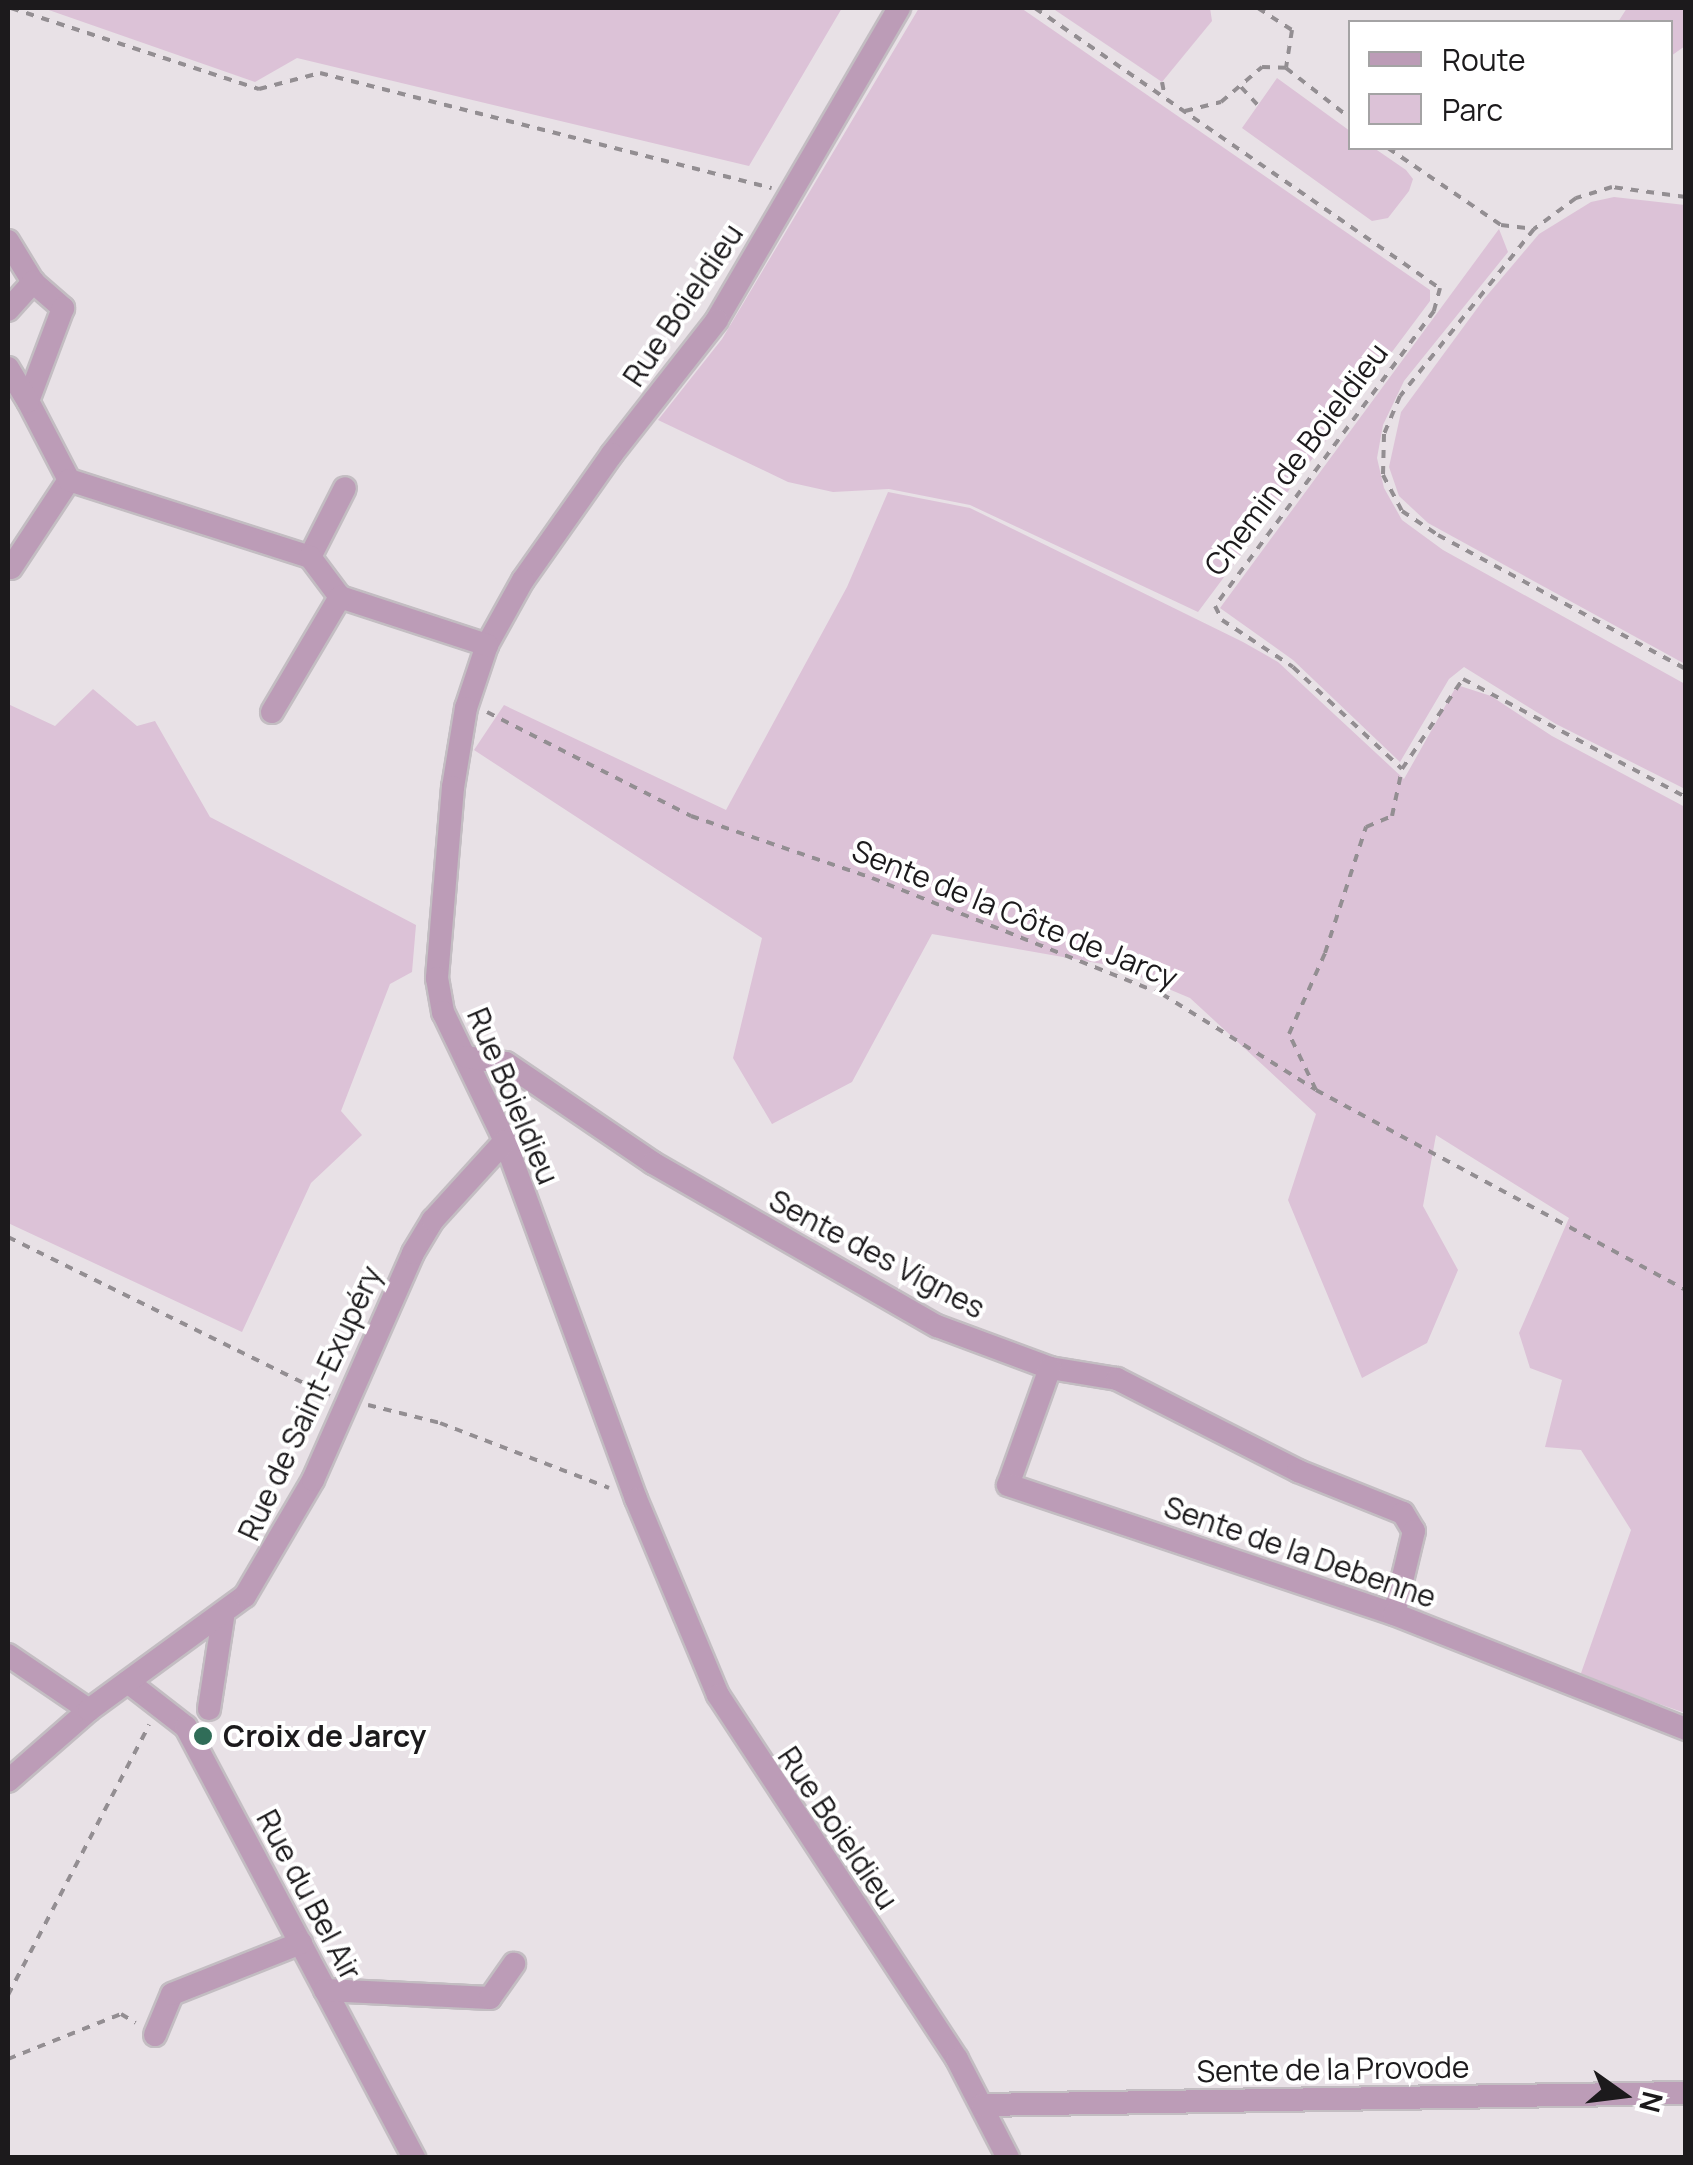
<!DOCTYPE html>
<html>
<head>
<meta charset="utf-8">
<style>
  body { margin:0 }
  #map { position:relative; width:1693px; height:2165px; overflow:hidden; background:#e8e1e6; font-family:Manrope,sans-serif }
  div>[style] { position:absolute }
  [style*='--x'] { left:calc(var(--x)*1px); top:calc(var(--y)*1px); width:calc(var(--w)*1px); rotate:calc(var(--a)*1deg) }
  .green>* { inset:0; background:#dcc2d7 }
  .path>* { height:4px; margin-top:-2px; transform-origin:0; background:repeating-linear-gradient(90deg,#938e92 0 8px,transparent 0 16px) }
  .roads { filter:drop-shadow(2px 0 #c3bdc2) drop-shadow(-2px 0 #c3bdc2) drop-shadow(0 2px #c3bdc2) drop-shadow(0 -2px #c3bdc2) }
  .minor>* { height:22px; margin:-11px; padding:0 11px; transform-origin:11px; border-radius:11px; background:#bc9cb7 }
  .dots>* { width:28px; height:28px; translate:-50% -50%; box-sizing:border-box; border:5px solid #fff; border-radius:50% }
  span { translate:-50% -50%; white-space:nowrap; text-align:center; line-height:1.15; -webkit-text-stroke:8px #fff; paint-order:stroke }
  .street-label { font-size:30px; color:#1c1a1c }
  .poi-label { font-size:30px; color:#1c1a1c; font-weight:700 }
  .left { translate:0 -50%; text-align:left }
  .frame { position:absolute; inset:0; border:10px solid #1c1a1c; pointer-events:none }
  .legend { position:absolute; left:1348px; top:20px; width:325px; height:130px; box-sizing:border-box; background:#fff; border:2px solid #a4a3a4; margin:0; padding:12px 18px; list-style:none; font-size:30px; color:#1c1a1c }
  .legend li { display:flex; align-items:center; gap:20px; height:50px }
  .legend b { width:50px; border:2px solid #a4a3a4 }
  .north { position:absolute; left:1573px; top:2045px; width:100px; height:100px; -webkit-text-stroke:8px #fff; paint-order:stroke; rotate:104deg; font-size:28px; font-weight:700; line-height:40px; text-align:center; color:#1c1a1c }
  .north::after { content:''; display:block; margin:auto; width:35px; height:45px; background:#1c1a1c; clip-path:polygon(50% 0,100% 100%,50% 72%,0 100%) }
</style>
</head>
<body>
<div id="map">
  <div class="green">
    <div style="clip-path:polygon(43px 8px,842px 8px,749px 166px,297px 58px,255px 82px)"></div>
    <div style="clip-path:polygon(919px 8px,1021px 8px,1430px 290px,1430px 301px,1198px 612px,970px 505px,889px 489px,833px 492px,788px 482px,658px 420px,722px 339px)"></div>
    <div style="clip-path:polygon(1052px 8px,1210px 8px,1212px 21px,1162px 82px)"></div>
    <div style="clip-path:polygon(1627px 8px,1685px 8px,1685px 46px,1671px 56px,1670px 22px,1618px 22px)"></div>
    <div style="clip-path:polygon(1277px 78px,1350px 131px,1350px 148px,1374px 148px,1406px 170px,1413px 179px,1409px 191px,1388px 218px,1372px 221px,1242px 128px)"></div>
    <div style="clip-path:polygon(1614px 197px,1685px 205px,1685px 664px,1428px 523px,1399px 496px,1389px 467px,1401px 412px,1484px 299px,1539px 234px,1591px 202px)"></div>
    <div style="clip-path:polygon(1499px 229px,1508px 252px,1404px 381px,1383px 425px,1377px 458px,1384px 488px,1402px 520px,1443px 550px,1685px 684px,1685px 789px,1556px 724px,1464px 667px,1449px 679px,1400px 762px,1293px 660px,1220px 608px)"></div>
    <div style="clip-path:polygon(888px 492px,970px 508px,1243px 642px,1278px 662px,1404px 779px,1457px 685px,1491px 696px,1552px 736px,1685px 807px,1685px 1713px,1580px 1676px,1631px 1530px,1581px 1450px,1545px 1447px,1562px 1380px,1530px 1368px,1519px 1333px,1569px 1218px,1436px 1135px,1423px 1206px,1458px 1270px,1427px 1343px,1362px 1378px,1288px 1200px,1316px 1114px,1190px 998px,1114px 966px,932px 934px,852px 1082px,772px 1124px,733px 1058px,762px 938px,474px 750px,504px 705px,726px 810px,847px 587px)"></div>
    <div style="clip-path:polygon(93px 689px,137px 726px,155px 721px,210px 817px,416px 925px,412px 972px,390px 984px,341px 1111px,362px 1135px,311px 1183px,242px 1332px,8px 1223px,8px 704px,55px 726px)"></div>
  </div>
  <div class="path">
    <div style="--x:11;--y:8;--w:261;--a:18.1"></div>
    <div style="--x:259;--y:89;--w:63;--a:-14.7"></div>
    <div style="--x:320;--y:73;--w:466;--a:14.3"></div>
    <div style="--x:1035;--y:8;--w:492;--a:34.7"></div>
    <div style="--x:1440;--y:288;--w:24;--a:105"></div>
    <div style="--x:1434;--y:311;--w:367;--a:126.6"></div>
    <div style="--x:1215;--y:606;--w:16;--a:63"></div>
    <div style="--x:1222;--y:620;--w:85;--a:33.5"></div>
    <div style="--x:1293;--y:667;--w:149;--a:43.1"></div>
    <div style="--x:1402;--y:769;--w:109;--a:-55.9"></div>
    <div style="--x:1463;--y:679;--w:252;--a:27.9"></div>
    <div style="--x:1258;--y:8;--w:40;--a:32.9"></div>
    <div style="--x:1292;--y:30;--w:38;--a:99"></div>
    <div style="--x:1286;--y:68;--w:81;--a:38"></div>
    <div style="--x:1162;--y:82;--w:16;--a:79"></div>
    <div style="--x:1241;--y:87;--w:25;--a:47"></div>
    <div style="--x:1185;--y:111;--w:37;--a:-14"></div>
    <div style="--x:1221;--y:102;--w:54;--a:-40.5"></div>
    <div style="--x:1262;--y:67;--w:24;--a:2"></div>
    <div style="--x:1388;--y:148;--w:137;--a:34.3"></div>
    <div style="--x:1501;--y:225;--w:33;--a:7"></div>
    <div style="--x:1686;--y:197;--w:75;--a:-172.3"></div>
    <div style="--x:1612;--y:187;--w:38;--a:163"></div>
    <div style="--x:1576;--y:198;--w:52;--a:143.6"></div>
    <div style="--x:1534;--y:229;--w:214;--a:128.7"></div>
    <div style="--x:1400;--y:396;--w:41;--a:112.8"></div>
    <div style="--x:1384;--y:434;--w:41;--a:91.4"></div>
    <div style="--x:1383;--y:475;--w:41;--a:62.2"></div>
    <div style="--x:1402;--y:511;--w:43;--a:33.7"></div>
    <div style="--x:1438;--y:535;--w:282;--a:28.4"></div>
    <div style="--x:487;--y:712;--w:229;--a:27"></div>
    <div style="--x:691;--y:816;--w:191;--a:18.9"></div>
    <div style="--x:872;--y:878;--w:312;--a:21.8"></div>
    <div style="--x:1162;--y:994;--w:181;--a:31.9"></div>
    <div style="--x:1316;--y:1090;--w:421;--a:28.4"></div>
    <div style="--x:1316;--y:1090;--w:62;--a:-115.7"></div>
    <div style="--x:1289;--y:1034;--w:89;--a:-66"></div>
    <div style="--x:1325;--y:953;--w:133;--a:-72"></div>
    <div style="--x:1366;--y:827;--w:28;--a:-23"></div>
    <div style="--x:1392;--y:816;--w:48;--a:-78"></div>
    <div style="--x:8;--y:1237;--w:359;--a:26.3"></div>
    <div style="--x:368;--y:1405;--w:74;--a:14"></div>
    <div style="--x:440;--y:1423;--w:181;--a:21"></div>
    <div style="--x:8;--y:1995;--w:305;--a:-62.4"></div>
    <div style="--x:8;--y:2059;--w:122;--a:-21.7"></div>
    <div style="--x:121;--y:2014;--w:17;--a:31"></div>
  </div>
  <div class="roads">
    <div class="minor">
      <div style="--x:899;--y:8;--w:361;--a:120.3"></div>
      <div style="--x:717;--y:320;--w:170;--a:128.1"></div>
      <div style="--x:612;--y:454;--w:154;--a:125.2"></div>
      <div style="--x:523;--y:580;--w:74;--a:119"></div>
      <div style="--x:487;--y:645;--w:66;--a:108.4"></div>
      <div style="--x:466;--y:708;--w:80;--a:99.3"></div>
      <div style="--x:453;--y:787;--w:192;--a:94.8"></div>
      <div style="--x:437;--y:978;--w:35;--a:80"></div>
      <div style="--x:443;--y:1012;--w:143;--a:64.3"></div>
      <div style="--x:505;--y:1141;--w:381;--a:69.9"></div>
      <div style="--x:636;--y:1499;--w:212;--a:67.3"></div>
      <div style="--x:718;--y:1695;--w:435;--a:56.7"></div>
      <div style="--x:957;--y:2059;--w:111;--a:62.7"></div>
      <div style="--x:8;--y:241;--w:48;--a:58.6"></div>
      <div style="--x:33;--y:282;--w:40;--a:41"></div>
      <div style="--x:63;--y:308;--w:99;--a:110.6"></div>
      <div style="--x:28;--y:401;--w:89;--a:62.6"></div>
      <div style="--x:8;--y:310;--w:38;--a:-48"></div>
      <div style="--x:8;--y:368;--w:39;--a:59"></div>
      <div style="--x:310;--y:557;--w:77;--a:-63.1"></div>
      <div style="--x:11;--y:568;--w:105;--a:-56.6"></div>
      <div style="--x:69;--y:480;--w:253;--a:17.7"></div>
      <div style="--x:310;--y:557;--w:50;--a:53.1"></div>
      <div style="--x:340;--y:597;--w:155;--a:18.1"></div>
      <div style="--x:272;--y:712;--w:134;--a:-59.4"></div>
      <div style="--x:467;--y:1057;--w:39;--a:9"></div>
      <div style="--x:506;--y:1063;--w:178;--a:34.2"></div>
      <div style="--x:653;--y:1163;--w:327;--a:29.9"></div>
      <div style="--x:937;--y:1326;--w:121;--a:20.4"></div>
      <div style="--x:1050;--y:1368;--w:68;--a:9.3"></div>
      <div style="--x:1117;--y:1379;--w:203;--a:26.9"></div>
      <div style="--x:1298;--y:1471;--w:113;--a:21.8"></div>
      <div style="--x:1403;--y:1513;--w:21;--a:59"></div>
      <div style="--x:1414;--y:1531;--w:85;--a:103.5"></div>
      <div style="--x:1050;--y:1368;--w:124;--a:109.7"></div>
      <div style="--x:1008;--y:1485;--w:407;--a:18.5"></div>
      <div style="--x:1394;--y:1614;--w:314;--a:21.5"></div>
      <div style="--x:8;--y:1655;--w:98;--a:34.2"></div>
      <div style="--x:128;--y:1682;--w:73;--a:37.8"></div>
      <div style="--x:186;--y:1727;--w:488;--a:62.1"></div>
      <div style="--x:209;--y:1709;--w:93;--a:-81.3"></div>
      <div style="--x:8;--y:1781;--w:108;--a:-41.2"></div>
      <div style="--x:89;--y:1710;--w:193;--a:-36.2"></div>
      <div style="--x:245;--y:1596;--w:134;--a:-59.6"></div>
      <div style="--x:313;--y:1480;--w:248;--a:-66.2"></div>
      <div style="--x:413;--y:1253;--w:39;--a:-59"></div>
      <div style="--x:433;--y:1220;--w:107;--a:-47.7"></div>
      <div style="--x:325;--y:1990;--w:165;--a:2.8"></div>
      <div style="--x:490;--y:1998;--w:42;--a:-54.8"></div>
      <div style="--x:155;--y:2035;--w:44;--a:-67.5"></div>
      <div style="--x:172;--y:1994;--w:139;--a:-21.6"></div>
      <div style="--x:982;--y:2105;--w:704;--a:-0.98"></div>
    </div>
  </div>
  <div class="dots">
    <div style="left:203px;top:1736px;background:#306d58"></div>
  </div>
  <div class="street-label">
    <span style="left:683px;top:305px;rotate:-56deg">Rue Boieldieu</span>
    <span style="left:1296px;top:459px;rotate:-53deg">Chemin de Boieldieu</span>
    <span style="left:1015px;top:914px;rotate:22deg">Sente de la Côte de Jarcy</span>
    <span style="left:513px;top:1096px;rotate:67deg">Rue Boieldieu</span>
    <span style="left:877px;top:1254px;rotate:28deg">Sente des Vignes</span>
    <span style="left:310px;top:1403px;rotate:-65deg">Rue de Saint-Exupéry</span>
    <span style="left:1300px;top:1552px;rotate:19deg">Sente de la Debenne</span>
    <span style="left:838px;top:1828px;rotate:56deg">Rue Boieldieu</span>
    <span style="left:309px;top:1895px;rotate:62deg">Rue du Bel Air</span>
    <span style="left:1333px;top:2069px;rotate:-1deg">Sente de la Provode</span>
  </div>
  <div class="poi-label">
    <span class="left" style="left:223px;top:1736px">Croix de Jarcy</span>
  </div>
  <div class="frame"></div>
  <ul class="legend">
  <li><b style="height:12px;background:#bc9cb7"></b>Route</li>
  <li><b style="height:28px;background:#dcc2d7"></b>Parc</li>
  </ul>
  <div class="north">N</div>
</div>
</body>
</html>
